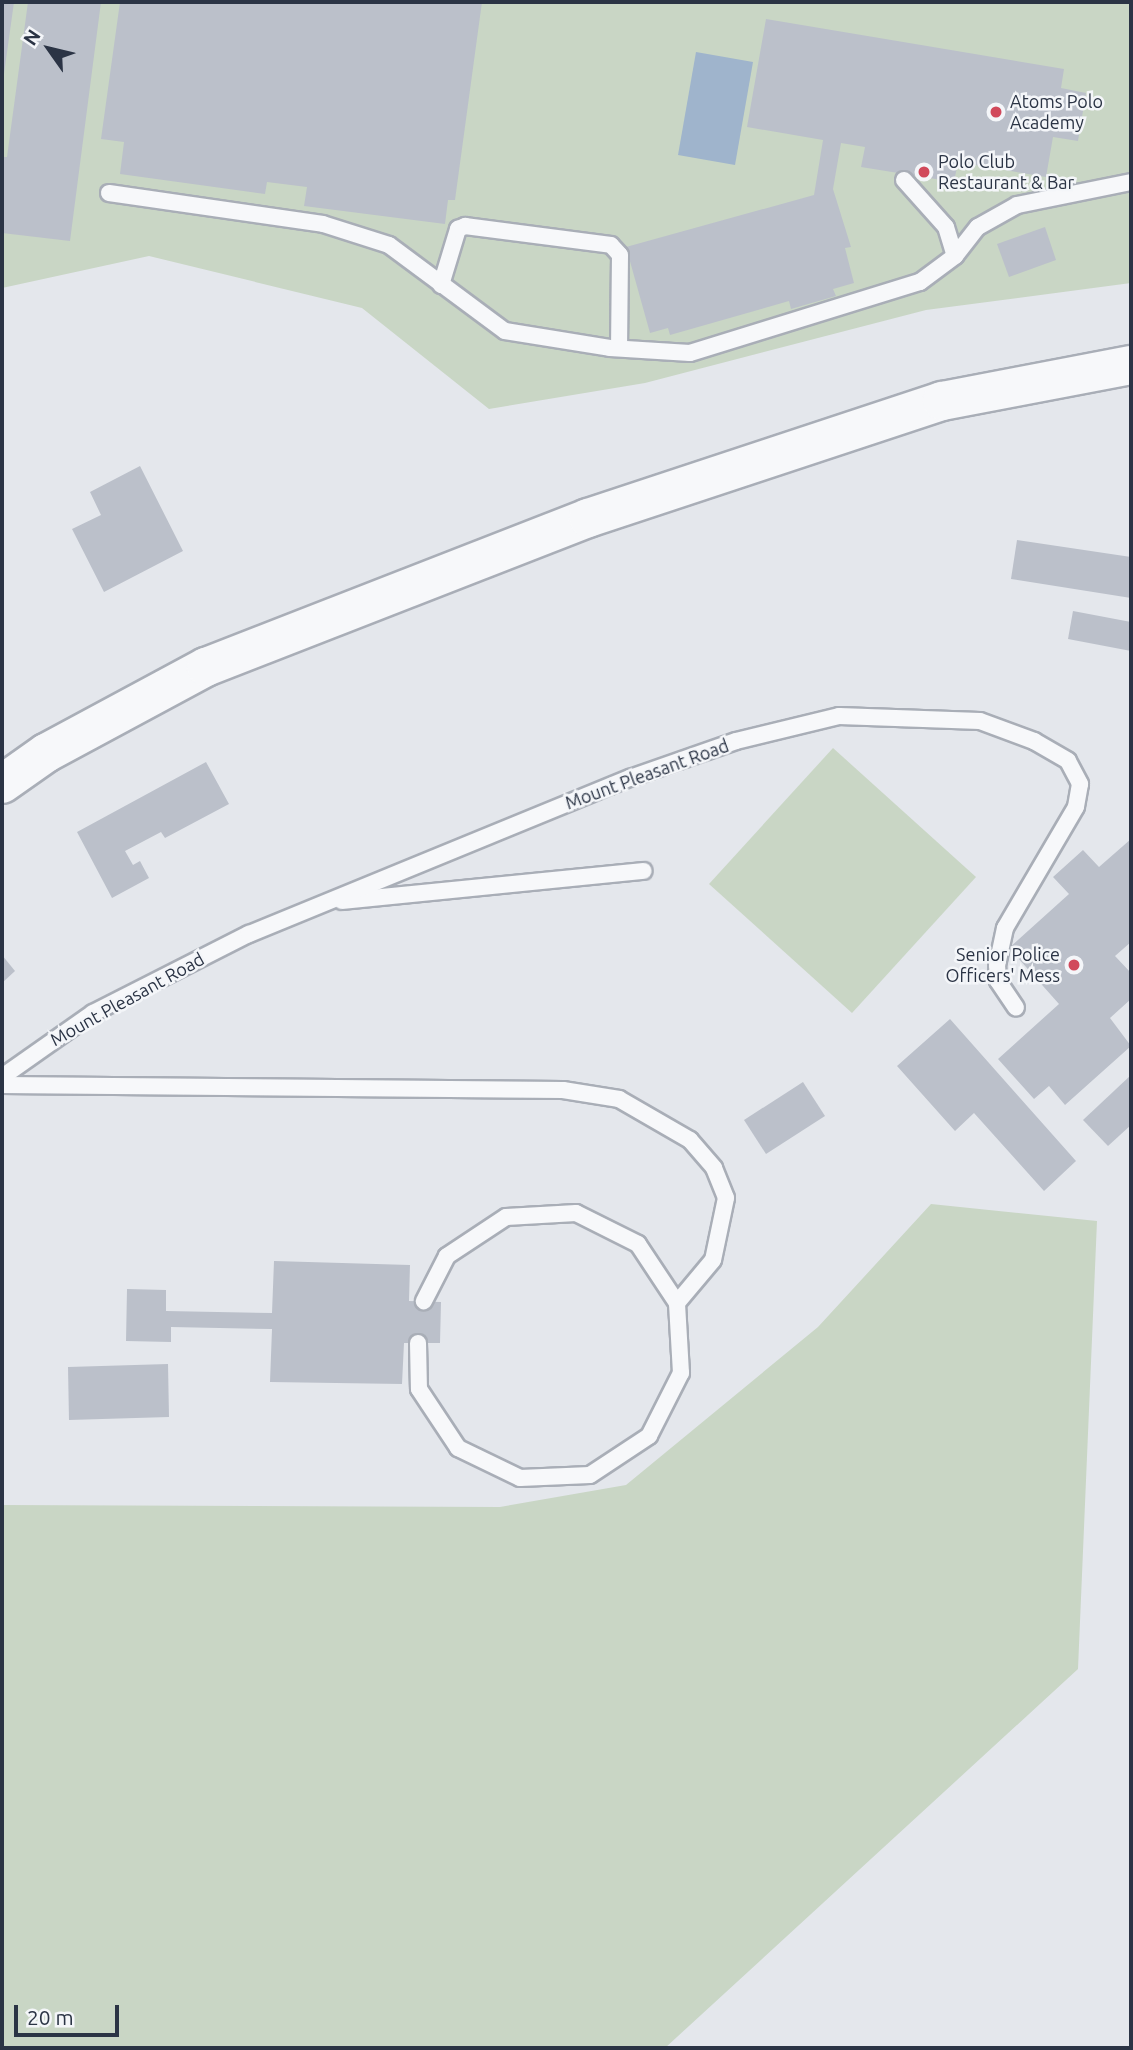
<!DOCTYPE html>
<html>
<head>
<meta charset="utf-8">
<style>
  body { margin:0 }
  #map { position:relative; width:1133px; height:2050px; overflow:hidden; background:#e4e7ec; font-family:Ubuntu,sans-serif }
  div>[style] { position:absolute }
  [style*='--x'] { left:calc(var(--x)*1px); top:calc(var(--y)*1px); width:calc(var(--w)*1px); rotate:calc(var(--a)*1deg) }
  .green>* { inset:0; background:#c9d6c5 }
  .water>* { inset:0; background:#9fb4cc }
  .building>* { inset:0; background:#bbc0ca }
  .roads { filter:drop-shadow(2px 0 #a9aeb7) drop-shadow(-2px 0 #a9aeb7) drop-shadow(0 2px #a9aeb7) drop-shadow(0 -2px #a9aeb7) }
  .service>* { height:16px; margin:-8px; padding:0 8px; transform-origin:8px; border-radius:8px; background:#f7f8fa }
  .tertiary>* { height:38px; margin:-19px; padding:0 19px; transform-origin:19px; border-radius:19px; background:#f7f8fa }
  .dots>* { width:19px; height:19px; translate:-50% -50%; box-sizing:border-box; border:4px solid #f4f6f9; border-radius:50% }
  span { translate:-50% -50%; white-space:nowrap; text-align:center; line-height:1.15; -webkit-text-stroke:5px #f4f6f9; paint-order:stroke }
  .poi-label { font-size:18px; color:#2b3445 }
  .left { translate:0 -50%; text-align:left }
  .right { translate:-100% -50%; text-align:right }
  .street-label { font-size:18px; color:#2b3445 }
  .frame { position:absolute; inset:0; border:4px solid #2b3445; pointer-events:none }
  .north { position:absolute; left:14px; top:14px; width:70px; height:70px; -webkit-text-stroke:5px #f4f6f9; paint-order:stroke; rotate:304deg; font-size:19px; font-weight:700; line-height:28px; text-align:center; color:#2b3445 }
  .north::after { content:''; display:block; margin:auto; width:24px; height:32px; background:#2b3445; clip-path:polygon(50% 0,100% 100%,50% 72%,0 100%) }
  .scale { position:absolute; left:14px; top:2005px; width:105px; height:32px; box-sizing:border-box; border:4px solid #2b3445; border-top:0; padding-left:9px; font-size:21px; line-height:24px; white-space:nowrap; color:#2b3445; -webkit-text-stroke:5px #f4f6f9; paint-order:stroke }
</style>
</head>
<body>
<div id="map">
  <div class="green">
    <div style="clip-path:polygon(2px 2px,1131px 2px,1131px 283px,926px 310px,645px 383px,489px 409px,362px 308px,149px 256px,2px 288px)"></div>
    <div style="clip-path:polygon(833px 748px,976px 877px,852px 1013px,709px 884px)"></div>
    <div style="clip-path:polygon(931px 1204px,1097px 1221px,1078px 1669px,665px 2048px,2px 2048px,2px 1505px,500px 1507px,626px 1485px,818px 1327px)"></div>
  </div>
  <div class="water">
    <div style="clip-path:polygon(696px 52px,753px 62px,735px 165px,678px 155px)"></div>
  </div>
  <div class="building">
    <div style="clip-path:polygon(2px 2px,14px 2px,3px 81px,2px 81px)"></div>
    <div style="clip-path:polygon(28px 2px,101px 2px,70px 241px,2px 233px,2px 157px,7px 157px)"></div>
    <div style="clip-path:polygon(120px 2px,482px 2px,455px 200px,448px 200px,445px 224px,304px 206px,307px 187px,267px 182px,265px 194px,120px 174px,124px 142px,101px 139px)"></div>
    <div style="clip-path:polygon(766px 19px,1064px 69px,1061px 88px,1086px 93px,1078px 141px,1053px 137px,1046px 177px,958px 162px,954px 182px,861px 167px,865px 147px,841px 143px,833px 189px,851px 247px,845px 248px,854px 283px,833px 289px,836px 296px,791px 309px,789px 301px,670px 335px,668px 328px,650px 333px,626px 247px,814px 195px,823px 140px,747px 127px)"></div>
    <div style="clip-path:polygon(1045px 227px,1056px 260px,1009px 277px,997px 244px)"></div>
    <div style="clip-path:polygon(140px 466px,183px 551px,104px 592px,72px 529px,101px 515px,90px 492px)"></div>
    <div style="clip-path:polygon(1017px 540px,1131px 557px,1131px 598px,1011px 579px)"></div>
    <div style="clip-path:polygon(1073px 611px,1131px 622px,1131px 651px,1068px 639px)"></div>
    <div style="clip-path:polygon(206px 762px,229px 804px,165px 838px,161px 832px,125px 851px,133px 865px,140px 861px,149px 878px,112px 898px,77px 832px)"></div>
    <div style="clip-path:polygon(1131px 839px,1131px 942px,1115px 956px,1131px 973px,1131px 999px,1110px 1018px,1131px 1046px,1065px 1105px,1049px 1086px,1034px 1099px,998px 1059px,1059px 1004px,1009px 948px,1069px 894px,1053px 877px,1083px 850px,1099px 867px)"></div>
    <div style="clip-path:polygon(2px 955px,15px 971px,2px 983px)"></div>
    <div style="clip-path:polygon(950px 1019px,1076px 1161px,1044px 1191px,974px 1113px,955px 1131px,897px 1066px)"></div>
    <div style="clip-path:polygon(1131px 1075px,1131px 1125px,1108px 1146px,1083px 1120px)"></div>
    <div style="clip-path:polygon(803px 1082px,825px 1116px,766px 1154px,744px 1120px)"></div>
    <div style="clip-path:polygon(274px 1261px,410px 1265px,409px 1301px,441px 1302px,440px 1343px,404px 1343px,402px 1384px,270px 1382px,272px 1329px,171px 1327px,171px 1342px,126px 1341px,127px 1289px,166px 1290px,166px 1311px,272px 1313px)"></div>
    <div style="clip-path:polygon(168px 1364px,169px 1417px,69px 1420px,68px 1367px)"></div>
  </div>
  <div class="roads">
    <div class="service">
      <div style="--x:904;--y:180;--w:63;--a:48.2"></div>
      <div style="--x:946;--y:227;--w:30;--a:73"></div>
      <div style="--x:109;--y:193;--w:216;--a:8.2"></div>
      <div style="--x:323;--y:224;--w:69;--a:17.7"></div>
      <div style="--x:389;--y:245;--w:144;--a:36.6"></div>
      <div style="--x:505;--y:331;--w:106;--a:9.2"></div>
      <div style="--x:610;--y:348;--w:80;--a:3.6"></div>
      <div style="--x:690;--y:353;--w:241;--a:-17.2"></div>
      <div style="--x:920;--y:282;--w:44;--a:-36.6"></div>
      <div style="--x:955;--y:256;--w:37;--a:-52"></div>
      <div style="--x:978;--y:227;--w:45;--a:-29.4"></div>
      <div style="--x:1017;--y:205;--w:116;--a:-11.4"></div>
      <div style="--x:441;--y:285;--w:59;--a:-73.1"></div>
      <div style="--x:458;--y:229;--w:8;--a:-23"></div>
      <div style="--x:465;--y:226;--w:147;--a:7.4"></div>
      <div style="--x:611;--y:245;--w:13;--a:48"></div>
      <div style="--x:620;--y:255;--w:93;--a:90.6"></div>
      <div style="--x:342;--y:901;--w:303;--a:-5.7"></div>
      <div style="--x:2;--y:1077;--w:111;--a:-35.1"></div>
      <div style="--x:93;--y:1013;--w:175;--a:-26.9"></div>
      <div style="--x:249;--y:934;--w:412;--a:-22.3"></div>
      <div style="--x:630;--y:778;--w:112;--a:-19.2"></div>
      <div style="--x:736;--y:741;--w:106;--a:-13.6"></div>
      <div style="--x:839;--y:716;--w:141;--a:2"></div>
      <div style="--x:980;--y:721;--w:58;--a:20.3"></div>
      <div style="--x:1034;--y:741;--w:39;--a:30"></div>
      <div style="--x:1068;--y:761;--w:26;--a:62"></div>
      <div style="--x:1080;--y:784;--w:23;--a:100"></div>
      <div style="--x:1076;--y:807;--w:140;--a:120.4"></div>
      <div style="--x:1005;--y:928;--w:38;--a:102"></div>
      <div style="--x:997;--y:965;--w:16;--a:86"></div>
      <div style="--x:998;--y:981;--w:32;--a:56"></div>
      <div style="--x:2;--y:1085;--w:561;--a:0.51"></div>
      <div style="--x:563;--y:1090;--w:57;--a:9.1"></div>
      <div style="--x:619;--y:1099;--w:82;--a:30"></div>
      <div style="--x:690;--y:1140;--w:37;--a:49"></div>
      <div style="--x:714;--y:1168;--w:32;--a:68"></div>
      <div style="--x:726;--y:1198;--w:63;--a:101.8"></div>
      <div style="--x:713;--y:1260;--w:56;--a:129.9"></div>
      <div style="--x:418;--y:1343;--w:46;--a:88.8"></div>
      <div style="--x:419;--y:1389;--w:71;--a:56.5"></div>
      <div style="--x:458;--y:1448;--w:69;--a:25.8"></div>
      <div style="--x:520;--y:1478;--w:70;--a:-2.5"></div>
      <div style="--x:590;--y:1475;--w:71;--a:-33.5"></div>
      <div style="--x:649;--y:1436;--w:71;--a:-63.1"></div>
      <div style="--x:681;--y:1373;--w:70;--a:-93.3"></div>
      <div style="--x:677;--y:1303;--w:71;--a:-123.5"></div>
      <div style="--x:638;--y:1244;--w:69;--a:-153.4"></div>
      <div style="--x:576;--y:1213;--w:70;--a:176.7"></div>
      <div style="--x:506;--y:1217;--w:71;--a:146.5"></div>
      <div style="--x:447;--y:1256;--w:51;--a:117.1"></div>
    </div>
    <div class="tertiary">
      <div style="--x:2;--y:784;--w:54;--a:-35.2"></div>
      <div style="--x:46;--y:753;--w:182;--a:-28.3"></div>
      <div style="--x:206;--y:667;--w:410;--a:-21.3"></div>
      <div style="--x:588;--y:518;--w:373;--a:-18.3"></div>
      <div style="--x:942;--y:401;--w:192;--a:-10.8"></div>
    </div>
  </div>
  <div class="dots">
    <div style="left:996px;top:112px;background:#d1495b"></div>
    <div style="left:924px;top:172px;background:#d1495b"></div>
    <div style="left:1074px;top:965px;background:#d1495b"></div>
  </div>
  <div class="poi-label">
    <span class="left" style="left:1010px;top:112px">Atoms Polo<br>Academy</span>
    <span class="left" style="left:938px;top:172px">Polo Club<br>Restaurant &amp; Bar</span>
    <span class="right" style="left:1060px;top:965px">Senior Police<br>Officers' Mess</span>
  </div>
  <div class="street-label">
    <span style="left:647px;top:774px;rotate:-20deg">Mount Pleasant Road</span>
    <span style="left:127px;top:999px;rotate:-29deg">Mount Pleasant Road</span>
  </div>
  <div class="frame"></div>
  <div class="north">N</div>
  <div class="scale">20 m</div>
</div>
</body>
</html>
